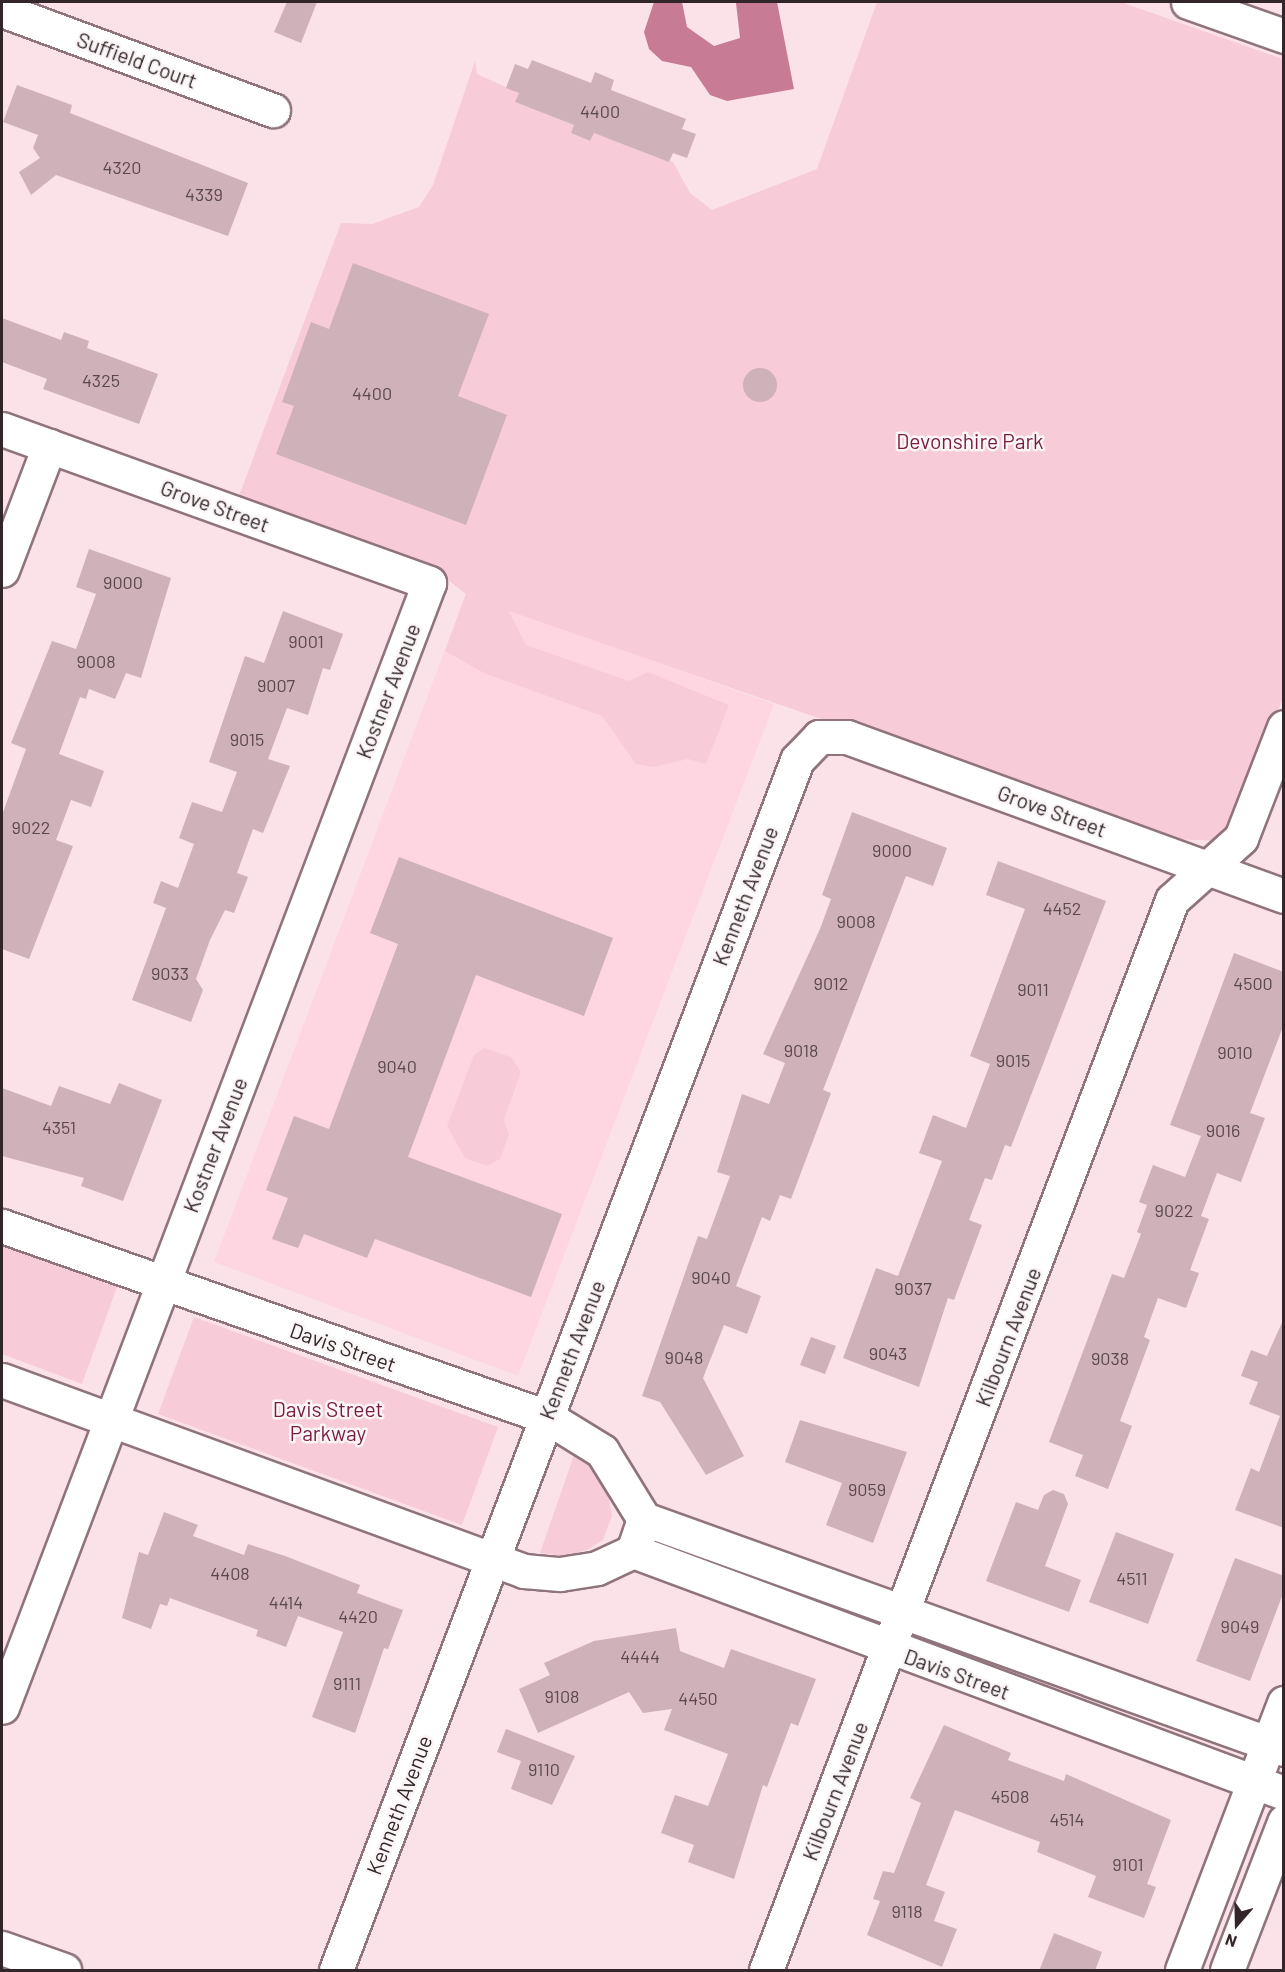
<!DOCTYPE html>
<html>
<head>
<meta charset="utf-8">
<style>
  body { margin:0 }
  #map { position:relative; width:1285px; height:1972px; overflow:hidden; background:#fbe2e9; font-family:Barlow,sans-serif }
  div>[style] { position:absolute }
  [style*='--x'] { left:calc(var(--x)*1px); top:calc(var(--y)*1px); width:calc(var(--w)*1px); rotate:calc(var(--a)*1deg) }
  .built>* { inset:0; background:#fed6e1 }
  .green>* { inset:0; background:#f8cbd8 }
  .water>* { inset:0; background:#c87b94 }
  .building>* { inset:0; background:#cfb1b9 }
  .round { border-radius:50% }
  .roads { filter:drop-shadow(2px 0 #90747c) drop-shadow(-2px 0 #90747c) drop-shadow(0 2px #90747c) drop-shadow(0 -2px #90747c) }
  .minor>* { height:33px; margin:-16.5px; padding:0 16.5px; transform-origin:16.5px; border-radius:16.5px; background:#fff }
  span { translate:-50% -50%; white-space:nowrap; text-align:center; line-height:1.15; -webkit-text-stroke:5px #fbf5f6; paint-order:stroke }
  .number-label { font-size:18px; color:#59494e }
  .number-label span { -webkit-text-stroke-width:0 }
  .street-label { font-size:21px; color:#32262a }
  .park-label { font-size:21px; color:#791c44 }
  .frame { position:absolute; inset:0; border:3px solid #32262a; pointer-events:none }
  .north { position:absolute; left:1207px; top:1894px; width:60px; height:60px; -webkit-text-stroke:4px #fbf5f6; paint-order:stroke; rotate:200deg; font-size:16px; font-weight:700; line-height:24px; text-align:center; color:#32262a }
  .north::after { content:''; display:block; margin:auto; width:21px; height:27px; background:#32262a; clip-path:polygon(50% 0,100% 100%,50% 72%,0 100%) }
</style>
</head>
<body>
<div id="map">
  <div class="built">
    <div style="clip-path:polygon(466px 594px,774px 704px,518px 1376px,214px 1262px)"></div>
  </div>
  <div class="green">
    <div style="clip-path:polygon(877px 2px,1121px 2px,1283px 59px,1283px 697px,1229px 841px,1168px 839px,509px 611px,526px 645px,629px 681px,648px 672px,729px 705px,706px 764px,688px 759px,654px 767px,636px 764px,602px 716px,484px 673px,445px 651px,466px 594px,423px 561px,239px 496px,341px 223px,372px 224px,419px 207px,433px 185px,475px 61px,477px 74px,519px 93px,515px 102px,574px 125px,571px 133px,590px 141px,594px 133px,673px 162px,690px 193px,712px 210px,817px 169px)"></div>
    <div style="clip-path:polygon(484px 1048px,511px 1057px,521px 1072px,504px 1120px,509px 1135px,500px 1159px,487px 1166px,465px 1158px,447px 1126px,474px 1055px)"></div>
    <div style="clip-path:polygon(2px 1245px,117px 1287px,82px 1384px,2px 1354px)"></div>
    <div style="clip-path:polygon(194px 1317px,498px 1427px,462px 1525px,158px 1414px)"></div>
    <div style="clip-path:polygon(574px 1455px,594px 1465px,605px 1480px,612px 1516px,603px 1540px,587px 1550px,564px 1556px,540px 1553px)"></div>
  </div>
  <div class="water">
    <div style="clip-path:polygon(654px 2px,682px 2px,687px 27px,714px 46px,740px 38px,736px 3px,777px 2px,794px 89px,727px 101px,710px 95px,691px 67px,662px 61px,649px 49px,644px 32px)"></div>
  </div>
  <div class="building">
    <div style="clip-path:polygon(287px 2px,317px 2px,301px 43px,274px 32px)"></div>
    <div style="clip-path:polygon(532px 60px,591px 83px,595px 72px,614px 80px,611px 90px,686px 119px,682px 129px,696px 134px,687px 158px,673px 153px,669px 162px,594px 133px,590px 141px,571px 133px,574px 125px,515px 102px,519px 93px,506px 88px,515px 64px,528px 69px)"></div>
    <div style="clip-path:polygon(17px 85px,72px 105px,70px 113px,248px 183px,228px 236px,56px 175px,31px 195px,19px 172px,40px 158px,33px 148px,38px 135px,3px 122px)"></div>
    <div style="clip-path:polygon(353px 263px,489px 314px,458px 396px,507px 415px,466px 525px,276px 454px,294px 406px,282px 402px,311px 322px,329px 329px)"></div>
    <div style="clip-path:polygon(2px 318px,61px 340px,64px 332px,89px 341px,87px 348px,158px 374px,139px 424px,43px 389px,47px 379px,2px 362px)"></div>
    <div class="round" style="left:743px;top:368px;width:34px;height:34px"></div>
    <div style="clip-path:polygon(89px 549px,171px 578px,141px 678px,126px 673px,115px 699px,89px 689px,86px 699px,80px 697px,59px 754px,104px 771px,91px 807px,71px 800px,56px 840px,73px 846px,29px 959px,2px 949px,2px 815px,26px 749px,11px 743px,52px 641px,76px 649px,96px 594px,76px 587px)"></div>
    <div style="clip-path:polygon(283px 611px,343px 634px,330px 670px,323px 668px,308px 715px,287px 708px,268px 759px,290px 766px,263px 833px,253px 829px,237px 873px,248px 877px,234px 913px,225px 910px,210px 940px,196px 979px,203px 990px,191px 1022px,132px 1000px,166px 908px,153px 903px,161px 881px,178px 888px,194px 844px,179px 838px,192px 802px,222px 812px,237px 772px,209px 762px,245px 656px,264px 663px)"></div>
    <div style="clip-path:polygon(852px 812px,947px 848px,933px 886px,906px 876px,823px 1090px,831px 1093px,791px 1199px,780px 1195px,770px 1221px,762px 1217px,736px 1286px,761px 1296px,747px 1334px,724px 1325px,703px 1378px,744px 1456px,706px 1475px,660px 1402px,642px 1396px,698px 1236px,707px 1239px,730px 1176px,717px 1172px,742px 1094px,769px 1104px,785px 1063px,763px 1054px,820px 929px,831px 899px,822px 895px)"></div>
    <div style="clip-path:polygon(399px 857px,613px 938px,584px 1016px,476px 975px,408px 1157px,562px 1214px,531px 1297px,375px 1239px,367px 1258px,304px 1234px,298px 1248px,272px 1239px,288px 1198px,266px 1190px,294px 1116px,329px 1129px,398px 944px,370px 933px)"></div>
    <div style="clip-path:polygon(998px 861px,1106px 901px,1011px 1147px,1005px 1145px,992px 1180px,985px 1178px,969px 1220px,982px 1225px,954px 1300px,948px 1298px,919px 1387px,843px 1358px,876px 1268px,898px 1276px,942px 1161px,919px 1153px,933px 1115px,966px 1128px,990px 1064px,970px 1056px,1025px 909px,986px 895px)"></div>
    <div style="clip-path:polygon(1234px 953px,1284px 972px,1284px 1024px,1250px 1113px,1265px 1118px,1241px 1182px,1217px 1173px,1201px 1216px,1209px 1219px,1190px 1270px,1199px 1273px,1186px 1308px,1158px 1298px,1144px 1337px,1150px 1340px,1120px 1421px,1132px 1426px,1108px 1489px,1075px 1476px,1083px 1455px,1049px 1442px,1112px 1274px,1124px 1278px,1141px 1234px,1137px 1232px,1147px 1205px,1139px 1202px,1153px 1165px,1185px 1177px,1201px 1136px,1170px 1125px)"></div>
    <div style="clip-path:polygon(119px 1083px,162px 1100px,123px 1201px,81px 1186px,84px 1178px,2px 1156px,2px 1088px,51px 1106px,59px 1086px,110px 1104px)"></div>
    <div style="clip-path:polygon(1284px 1318px,1284px 1528px,1235px 1510px,1251px 1468px,1259px 1472px,1280px 1416px,1249px 1404px,1258px 1382px,1241px 1376px,1251px 1350px,1267px 1356px)"></div>
    <div style="clip-path:polygon(811px 1337px,836px 1346px,825px 1374px,800px 1365px)"></div>
    <div style="clip-path:polygon(800px 1420px,907px 1452px,873px 1543px,826px 1525px,842px 1483px,785px 1462px)"></div>
    <div style="clip-path:polygon(1053px 1490px,1064px 1494px,1068px 1504px,1045px 1566px,1081px 1580px,1069px 1612px,986px 1581px,1016px 1502px,1038px 1510px,1044px 1495px)"></div>
    <div style="clip-path:polygon(164px 1512px,198px 1525px,193px 1536px,244px 1555px,248px 1544px,285px 1556px,360px 1585px,357px 1593px,403px 1610px,388px 1649px,384px 1648px,355px 1733px,312px 1717px,343px 1632px,298px 1616px,286px 1647px,256px 1636px,258px 1630px,170px 1598px,167px 1606px,160px 1604px,151px 1629px,122px 1618px,139px 1552px,148px 1555px)"></div>
    <div style="clip-path:polygon(1116px 1532px,1174px 1554px,1148px 1624px,1089px 1602px)"></div>
    <div style="clip-path:polygon(1235px 1558px,1284px 1576px,1284px 1591px,1250px 1681px,1196px 1661px)"></div>
    <div style="clip-path:polygon(676px 1628px,680px 1651px,724px 1668px,731px 1649px,816px 1679px,798px 1726px,791px 1723px,767px 1787px,763px 1785px,734px 1879px,688px 1862px,694px 1845px,661px 1833px,675px 1795px,708px 1806px,728px 1754px,664px 1730px,672px 1709px,643px 1713px,629px 1692px,538px 1733px,519px 1689px,550px 1675px,544px 1663px,594px 1641px)"></div>
    <div style="clip-path:polygon(944px 1725px,1011px 1753px,1008px 1760px,1064px 1781px,1066px 1774px,1171px 1820px,1147px 1884px,1156px 1887px,1144px 1918px,1088px 1897px,1096px 1876px,1037px 1852px,1040px 1842px,955px 1810px,926px 1885px,945px 1892px,934px 1921px,957px 1929px,942px 1967px,867px 1935px,880px 1901px,873px 1899px,883px 1871px,894px 1873px,921px 1803px,910px 1798px)"></div>
    <div style="clip-path:polygon(506px 1729px,575px 1756px,552px 1805px,511px 1789px,521px 1761px,497px 1752px)"></div>
    <div style="clip-path:polygon(1054px 1933px,1102px 1952px,1095px 1971px,1039px 1971px)"></div>
  </div>
  <div class="roads">
    <div class="minor">
      <div style="--x:1188;--y:2;--w:102;--a:19.5"></div>
      <div style="--x:2;--y:10;--w:289;--a:20.3"></div>
      <div style="--x:2;--y:429;--w:454;--a:19.8"></div>
      <div style="--x:429;--y:583;--w:1202;--a:110.8"></div>
      <div style="--x:2;--y:570;--w:133;--a:-69.2"></div>
      <div style="--x:2;--y:1226;--w:577;--a:19.31"></div>
      <div style="--x:547;--y:1417;--w:65;--a:31.7"></div>
      <div style="--x:602;--y:1451;--w:80;--a:58.3"></div>
      <div style="--x:644;--y:1519;--w:680;--a:19.77"></div>
      <div style="--x:2;--y:1380;--w:556;--a:20.1"></div>
      <div style="--x:524;--y:1571;--w:36;--a:5"></div>
      <div style="--x:560;--y:1574;--w:37;--a:-9"></div>
      <div style="--x:597;--y:1568;--w:40;--a:-25"></div>
      <div style="--x:633;--y:1551;--w:34;--a:-71"></div>
      <div style="--x:633;--y:1551;--w:695;--a:20.39"></div>
      <div style="--x:2;--y:1948;--w:66;--a:19.5"></div>
      <div style="--x:336;--y:1970;--w:1295;--a:-69.14"></div>
      <div style="--x:797;--y:760;--w:32;--a:-46"></div>
      <div style="--x:819;--y:737;--w:28;--a:0"></div>
      <div style="--x:847;--y:737;--w:465;--a:20"></div>
      <div style="--x:766;--y:1970;--w:1144;--a:-69.22"></div>
      <div style="--x:1172;--y:900;--w:93;--a:-41.9"></div>
      <div style="--x:1241;--y:838;--w:119;--a:-68.8"></div>
      <div style="--x:1182;--y:1970;--w:286;--a:-69.1"></div>
      <div style="--x:1227;--y:1970;--w:159;--a:-68.9"></div>
    </div>
  </div>
  <div class="number-label">
    <span style="left:600px;top:111px">4400</span>
    <span style="left:122px;top:167px">4320</span>
    <span style="left:204px;top:194px">4339</span>
    <span style="left:101px;top:380px">4325</span>
    <span style="left:372px;top:393px">4400</span>
    <span style="left:123px;top:582px">9000</span>
    <span style="left:306px;top:641px">9001</span>
    <span style="left:96px;top:661px">9008</span>
    <span style="left:276px;top:685px">9007</span>
    <span style="left:247px;top:739px">9015</span>
    <span style="left:31px;top:827px">9022</span>
    <span style="left:892px;top:850px">9000</span>
    <span style="left:1062px;top:908px">4452</span>
    <span style="left:856px;top:921px">9008</span>
    <span style="left:170px;top:973px">9033</span>
    <span style="left:831px;top:983px">9012</span>
    <span style="left:1253px;top:983px">4500</span>
    <span style="left:1033px;top:989px">9011</span>
    <span style="left:801px;top:1050px">9018</span>
    <span style="left:1235px;top:1052px">9010</span>
    <span style="left:1013px;top:1060px">9015</span>
    <span style="left:397px;top:1066px">9040</span>
    <span style="left:59px;top:1127px">4351</span>
    <span style="left:1223px;top:1130px">9016</span>
    <span style="left:1174px;top:1210px">9022</span>
    <span style="left:711px;top:1277px">9040</span>
    <span style="left:913px;top:1288px">9037</span>
    <span style="left:888px;top:1353px">9043</span>
    <span style="left:684px;top:1357px">9048</span>
    <span style="left:1110px;top:1358px">9038</span>
    <span style="left:867px;top:1489px">9059</span>
    <span style="left:230px;top:1573px">4408</span>
    <span style="left:1132px;top:1578px">4511</span>
    <span style="left:286px;top:1602px">4414</span>
    <span style="left:358px;top:1616px">4420</span>
    <span style="left:1240px;top:1626px">9049</span>
    <span style="left:640px;top:1656px">4444</span>
    <span style="left:347px;top:1683px">9111</span>
    <span style="left:562px;top:1696px">9108</span>
    <span style="left:698px;top:1698px">4450</span>
    <span style="left:544px;top:1769px">9110</span>
    <span style="left:1010px;top:1796px">4508</span>
    <span style="left:1067px;top:1819px">4514</span>
    <span style="left:1128px;top:1864px">9101</span>
    <span style="left:907px;top:1911px">9118</span>
  </div>
  <div class="street-label">
    <span style="left:137px;top:60px;rotate:20deg">Suffield Court</span>
    <span style="left:215px;top:506px;rotate:20deg">Grove Street</span>
    <span style="left:388px;top:691px;rotate:-69deg">Kostner Avenue</span>
    <span style="left:1052px;top:811px;rotate:20deg">Grove Street</span>
    <span style="left:745px;top:896px;rotate:-69deg">Kenneth Avenue</span>
    <span style="left:215px;top:1145px;rotate:-69deg">Kostner Avenue</span>
    <span style="left:1008px;top:1337px;rotate:-69deg">Kilbourn Avenue</span>
    <span style="left:343px;top:1347px;rotate:19deg">Davis Street</span>
    <span style="left:572px;top:1350px;rotate:-69deg">Kenneth Avenue</span>
    <span style="left:957px;top:1674px;rotate:20deg">Davis Street</span>
    <span style="left:835px;top:1791px;rotate:-69deg">Kilbourn Avenue</span>
    <span style="left:399px;top:1805px;rotate:-69deg">Kenneth Avenue</span>
  </div>
  <div class="park-label">
    <span style="left:970px;top:441px">Devonshire Park</span>
    <span style="left:328px;top:1421px">Davis Street<br>Parkway</span>
  </div>
  <div class="frame"></div>
  <div class="north">N</div>
</div>
</body>
</html>
